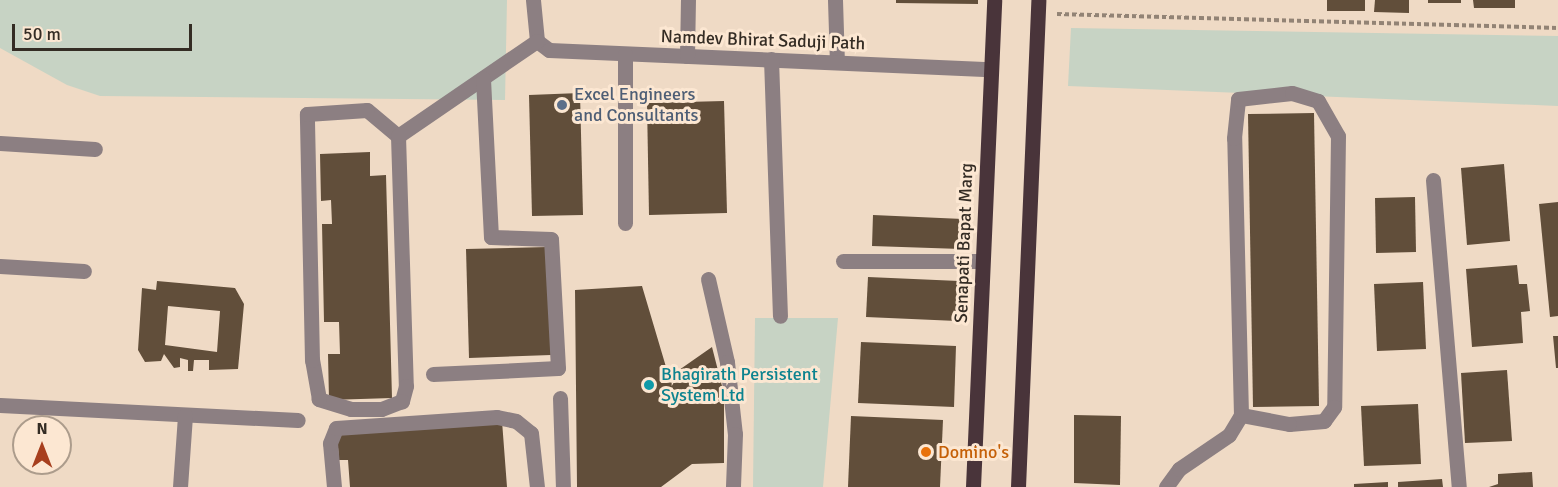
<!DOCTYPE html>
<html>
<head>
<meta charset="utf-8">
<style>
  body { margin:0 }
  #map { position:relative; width:1558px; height:487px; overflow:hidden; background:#efdac5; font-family:Signika,sans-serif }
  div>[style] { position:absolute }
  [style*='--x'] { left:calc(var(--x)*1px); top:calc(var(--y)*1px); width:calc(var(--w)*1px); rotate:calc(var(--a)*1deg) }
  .green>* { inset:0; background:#c7d3c4 }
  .building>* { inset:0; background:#614e3a }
  .path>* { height:4px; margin-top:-2px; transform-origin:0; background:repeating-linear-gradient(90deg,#928375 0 4.5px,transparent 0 7.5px) }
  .minor>* { height:15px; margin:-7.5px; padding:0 7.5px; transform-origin:7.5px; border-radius:7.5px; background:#8c7f82 }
  .major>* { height:15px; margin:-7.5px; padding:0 7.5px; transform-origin:7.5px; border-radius:7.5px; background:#49343a }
  .dots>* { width:16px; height:16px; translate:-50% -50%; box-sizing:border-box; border:3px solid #fce7d2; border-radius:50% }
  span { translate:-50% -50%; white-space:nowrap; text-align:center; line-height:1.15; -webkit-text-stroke:6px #fce7d2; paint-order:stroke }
  .street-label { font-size:18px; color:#342c24 }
  .service-label { font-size:18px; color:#4e5e75 }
  .left { translate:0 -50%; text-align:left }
  .culture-label { font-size:18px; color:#0d838f }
  .food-label { font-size:18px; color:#c56008 }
  .north { position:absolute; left:12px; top:415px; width:60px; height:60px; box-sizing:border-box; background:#fce7d2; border:2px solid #ac9c8c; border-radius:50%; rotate:0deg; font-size:16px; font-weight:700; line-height:24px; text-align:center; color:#342c24 }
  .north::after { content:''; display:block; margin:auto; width:21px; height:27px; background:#a73f1e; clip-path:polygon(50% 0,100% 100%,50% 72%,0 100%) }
  .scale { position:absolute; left:12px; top:24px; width:180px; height:27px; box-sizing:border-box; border:3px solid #342c24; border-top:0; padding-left:8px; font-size:18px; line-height:21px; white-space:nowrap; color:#342c24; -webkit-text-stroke:4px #fce7d2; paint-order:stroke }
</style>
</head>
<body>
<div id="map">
  <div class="green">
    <div style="clip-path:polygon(0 0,507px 0,505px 100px,100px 96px,67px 85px,0 48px)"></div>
    <div style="clip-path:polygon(1071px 28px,1558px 36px,1558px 106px,1068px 86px)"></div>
    <div style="clip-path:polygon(755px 318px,838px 318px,823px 487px,753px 487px)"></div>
  </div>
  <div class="building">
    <div style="clip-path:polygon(896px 0,978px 0,978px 4px,896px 3px)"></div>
    <div style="clip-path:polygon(1327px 0,1365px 0,1365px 11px,1327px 11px)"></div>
    <div style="clip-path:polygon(1375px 0,1409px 0,1409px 13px,1374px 12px)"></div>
    <div style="clip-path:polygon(1428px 0,1461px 0,1461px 3px,1428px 3px)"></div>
    <div style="clip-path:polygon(1473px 0,1515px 0,1515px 8px,1474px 8px)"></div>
    <div style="clip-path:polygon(580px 93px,583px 215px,532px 216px,529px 95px)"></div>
    <div style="clip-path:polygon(724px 101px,727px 213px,649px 215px,647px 103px)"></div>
    <div style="clip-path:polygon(1314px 113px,1319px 406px,1253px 407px,1248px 114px)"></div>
    <div style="clip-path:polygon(370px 152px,370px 176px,386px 175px,392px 398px,329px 400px,328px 354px,340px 354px,339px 322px,324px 322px,322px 224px,332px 224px,331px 200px,321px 201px,320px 154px)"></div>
    <div style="clip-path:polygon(1504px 164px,1510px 241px,1467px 245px,1461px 168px)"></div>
    <div style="clip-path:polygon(1415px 197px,1416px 252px,1376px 253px,1375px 198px)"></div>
    <div style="clip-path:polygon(1558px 202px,1558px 316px,1550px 317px,1539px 204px)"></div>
    <div style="clip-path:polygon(873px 215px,963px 219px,961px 249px,872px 246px)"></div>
    <div style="clip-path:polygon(548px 247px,551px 355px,469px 358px,466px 249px)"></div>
    <div style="clip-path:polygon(1517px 265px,1519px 284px,1527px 284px,1530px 311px,1521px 312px,1523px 343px,1472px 347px,1466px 269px)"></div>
    <div style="clip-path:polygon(868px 277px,959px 281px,957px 321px,866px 317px)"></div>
    <div style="clip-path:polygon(evenodd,157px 281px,235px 288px,244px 304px,238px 369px,209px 370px,209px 360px,194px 360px,193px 371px,188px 371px,188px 360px,180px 358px,180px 367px,174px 368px,164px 354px,161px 361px,145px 362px,138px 350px,142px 288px,156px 290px,157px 281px,168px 306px,220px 311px,217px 352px,165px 345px,168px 306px)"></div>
    <div style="clip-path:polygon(1423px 282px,1426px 349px,1377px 351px,1374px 284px)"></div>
    <div style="clip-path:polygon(642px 286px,669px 377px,712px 347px,724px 394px,724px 463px,692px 464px,661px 487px,577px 487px,575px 290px)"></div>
    <div style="clip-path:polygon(1553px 336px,1558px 336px,1558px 368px,1556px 368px)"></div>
    <div style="clip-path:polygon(861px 342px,956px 346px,954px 407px,858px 403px)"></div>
    <div style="clip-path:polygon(1507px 370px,1512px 441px,1465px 443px,1461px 373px)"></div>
    <div style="clip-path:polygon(1418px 404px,1421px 464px,1364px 466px,1361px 406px)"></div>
    <div style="clip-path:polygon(1074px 415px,1121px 416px,1120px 485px,1074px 483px)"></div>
    <div style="clip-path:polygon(851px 416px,943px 420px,940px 487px,848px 487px)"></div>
    <div style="clip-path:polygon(502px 421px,507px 487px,350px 487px,348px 460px,339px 460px,337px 434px)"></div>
    <div style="clip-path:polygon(1532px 472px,1533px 487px,1489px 487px,1498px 484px,1498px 474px)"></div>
    <div style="clip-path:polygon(1442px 479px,1443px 487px,1398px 487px,1398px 482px)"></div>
    <div style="clip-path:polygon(1388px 482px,1388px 487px,1354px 487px,1354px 484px)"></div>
  </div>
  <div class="path">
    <div style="--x:1057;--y:14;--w:501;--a:1.6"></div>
  </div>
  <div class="minor">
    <div style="--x:533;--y:0;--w:41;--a:84.4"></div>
    <div style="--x:835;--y:0;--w:62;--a:88.2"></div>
    <div style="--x:537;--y:41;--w:15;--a:37"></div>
    <div style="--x:549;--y:50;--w:441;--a:2.5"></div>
    <div style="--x:625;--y:54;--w:169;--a:90"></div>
    <div style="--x:687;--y:56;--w:56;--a:-89"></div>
    <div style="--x:771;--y:59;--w:257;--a:88"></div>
    <div style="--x:367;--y:110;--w:40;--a:40"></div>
    <div style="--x:398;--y:136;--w:250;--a:88.2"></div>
    <div style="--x:406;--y:386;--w:16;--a:105"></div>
    <div style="--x:402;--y:401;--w:22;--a:159"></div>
    <div style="--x:381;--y:409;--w:30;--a:180"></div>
    <div style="--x:351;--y:409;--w:34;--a:-163"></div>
    <div style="--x:319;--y:399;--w:40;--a:-100"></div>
    <div style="--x:312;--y:360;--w:246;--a:-91.2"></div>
    <div style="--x:307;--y:114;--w:60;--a:-3.8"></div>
    <div style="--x:398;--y:136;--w:168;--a:-34.4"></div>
    <div style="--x:0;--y:143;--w:95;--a:3.6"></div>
    <div style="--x:1433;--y:180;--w:308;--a:85.2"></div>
    <div style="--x:843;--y:261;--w:139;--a:0"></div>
    <div style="--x:0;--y:266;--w:84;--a:3.4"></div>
    <div style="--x:708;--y:279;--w:85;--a:77.1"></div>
    <div style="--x:727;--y:362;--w:72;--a:83.7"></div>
    <div style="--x:735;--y:434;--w:53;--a:92.2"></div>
    <div style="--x:433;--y:374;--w:125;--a:-2.7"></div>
    <div style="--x:558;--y:368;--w:129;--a:-93.1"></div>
    <div style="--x:551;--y:239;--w:60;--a:-178.1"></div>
    <div style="--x:491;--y:237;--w:159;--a:-92.9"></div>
    <div style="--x:560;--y:398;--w:89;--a:88.1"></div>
    <div style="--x:0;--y:405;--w:298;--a:2.9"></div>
    <div style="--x:180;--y:487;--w:72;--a:-86"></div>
    <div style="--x:334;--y:487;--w:44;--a:-95.2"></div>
    <div style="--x:330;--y:443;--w:16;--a:-68"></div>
    <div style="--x:336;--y:428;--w:161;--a:-3.9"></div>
    <div style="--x:497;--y:417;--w:19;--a:12"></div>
    <div style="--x:516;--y:421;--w:19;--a:39"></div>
    <div style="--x:531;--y:433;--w:54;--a:83.7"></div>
    <div style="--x:1166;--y:487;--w:22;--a:-54"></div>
    <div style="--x:1179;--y:469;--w:60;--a:-34.2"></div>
    <div style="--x:1229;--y:435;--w:23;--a:-59"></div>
    <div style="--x:1241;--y:415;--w:277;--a:-91.4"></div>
    <div style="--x:1234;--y:138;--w:39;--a:-84"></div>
    <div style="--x:1238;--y:99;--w:54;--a:-6.3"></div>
    <div style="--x:1292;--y:93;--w:27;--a:17"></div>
    <div style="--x:1318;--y:101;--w:40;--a:60.3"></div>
    <div style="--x:1338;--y:136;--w:271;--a:90.8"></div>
    <div style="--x:1334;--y:407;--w:17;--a:126"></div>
    <div style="--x:1324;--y:421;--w:35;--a:175"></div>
    <div style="--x:1289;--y:424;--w:49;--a:-169.4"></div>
  </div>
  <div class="major">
    <div style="--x:973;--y:487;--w:487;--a:-87.5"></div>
    <div style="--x:1018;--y:487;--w:487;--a:-87.6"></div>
  </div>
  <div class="dots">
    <div style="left:562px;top:105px;background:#5c6f8a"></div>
    <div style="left:649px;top:385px;background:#0f9aa8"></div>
    <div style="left:926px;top:452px;background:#e8710a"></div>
  </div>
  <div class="street-label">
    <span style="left:763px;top:40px;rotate:2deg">Namdev Bhirat Saduji Path</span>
    <span style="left:964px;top:243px;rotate:-88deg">Senapati Bapat Marg</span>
  </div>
  <div class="service-label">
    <span class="left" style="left:574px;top:105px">Excel Engineers<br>and Consultants</span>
  </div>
  <div class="culture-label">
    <span class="left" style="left:661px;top:385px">Bhagirath Persistent<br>System Ltd</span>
  </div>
  <div class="food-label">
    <span class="left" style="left:938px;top:452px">Domino's</span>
  </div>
  <div class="north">N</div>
  <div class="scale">50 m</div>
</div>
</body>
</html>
